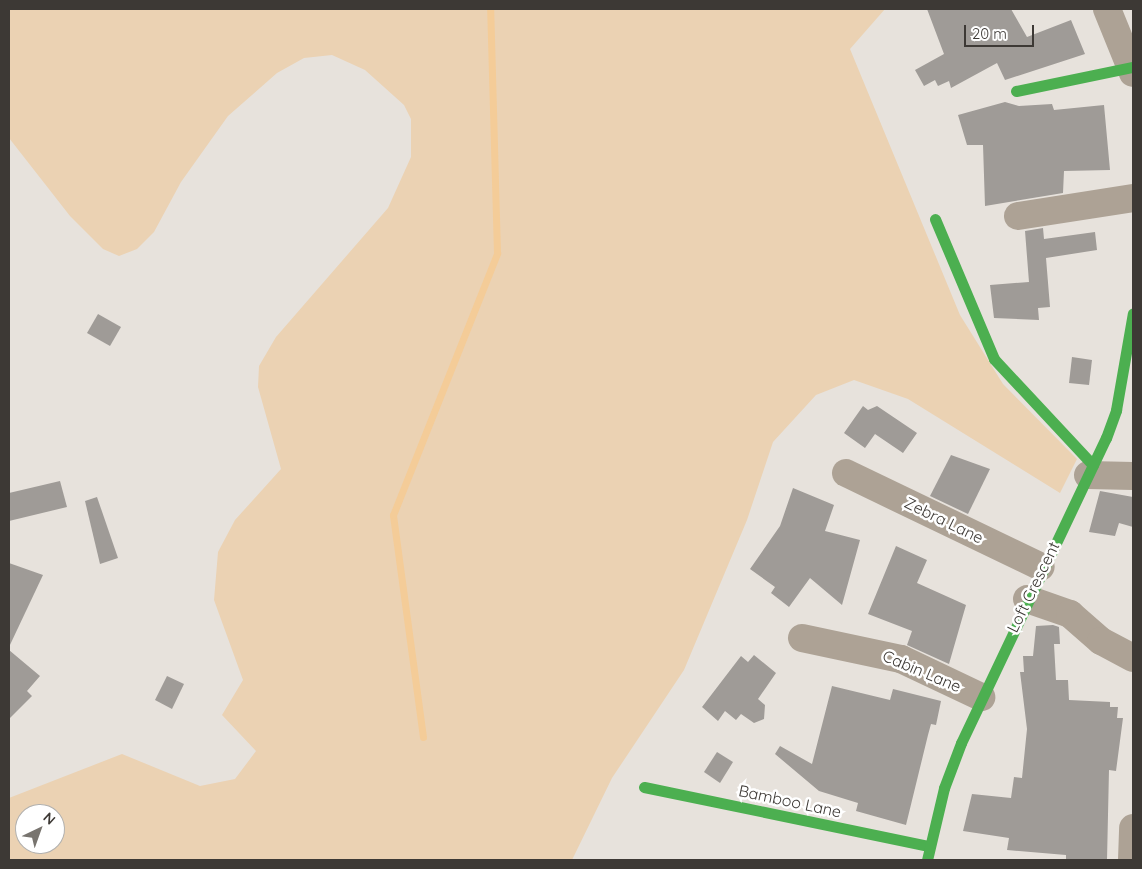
<!DOCTYPE html>
<html>
<head>
<meta charset="utf-8">
<style>
  body { margin:0 }
  #map { position:relative; width:1142px; height:869px; overflow:hidden; background:#e7e2dc; font-family:Quicksand,sans-serif }
  div>[style] { position:absolute }
  [style*='--x'] { left:calc(var(--x)*1px); top:calc(var(--y)*1px); width:calc(var(--w)*1px); rotate:calc(var(--a)*1deg) }
  .green>* { inset:0; background:#ebd2b3 }
  .stream>* { height:7px; margin:-3.5px; padding:0 3.5px; transform-origin:3.5px; border-radius:3.5px; background:#f4cc98 }
  .building>* { inset:0; background:#9f9b97 }
  .street>* { height:28px; margin:-14px; padding:0 14px; transform-origin:14px; border-radius:14px; background:#ada295 }
  .fast>* { height:11px; margin:-5.5px; padding:0 5.5px; transform-origin:5.5px; border-radius:5.5px; background:#4caf50 }
  span { translate:-50% -50%; white-space:nowrap; text-align:center; line-height:1.15; -webkit-text-stroke:5px #fff; paint-order:stroke }
  .street-label { font-size:16px; color:#3d3935 }
  .frame { position:absolute; inset:0; border:10px solid #3d3935; pointer-events:none }
  .north { position:absolute; left:15px; top:804px; width:50px; height:50px; box-sizing:border-box; background:#fff; border:1px solid #b1b0ae; border-radius:50%; rotate:42deg; font-size:14px; font-weight:700; line-height:20px; text-align:center; color:#3d3935 }
  .north::after { content:''; display:block; margin:auto; width:18px; height:22px; background:#78746f; clip-path:polygon(50% 0,100% 100%,50% 72%,0 100%) }
  .scale { position:absolute; left:964px; top:25px; width:70px; height:22px; box-sizing:border-box; border:2px solid #3d3935; border-top:0; padding-left:6px; font-size:15px; line-height:18px; white-space:nowrap; color:#3d3935; -webkit-text-stroke:4px #fff; paint-order:stroke }
</style>
</head>
<body>
<div id="map">
  <div class="green">
    <div style="clip-path:polygon(evenodd,9px 9px,885px 9px,850px 49px,960px 315px,1003px 384px,1077px 459px,1060px 493px,908px 399px,854px 380px,816px 395px,773px 442px,747px 520px,684px 670px,612px 778px,572px 860px,9px 860px,9px 798px,122px 754px,200px 786px,235px 779px,256px 751px,222px 715px,243px 680px,214px 600px,218px 552px,235px 520px,281px 469px,258px 387px,259px 366px,276px 337px,388px 208px,411px 157px,411px 119px,404px 105px,365px 70px,332px 55px,304px 58px,277px 73px,228px 116px,181px 182px,154px 232px,137px 249px,119px 256px,103px 249px,70px 216px,9px 138px,9px 9px,25px 814px,55px 814px,55px 844px,25px 844px,25px 814px)"></div>
  </div>
  <div class="stream">
    <div style="--x:423;--y:737;--w:224;--a:-97.7"></div>
    <div style="--x:393;--y:515;--w:282;--a:-68.3"></div>
    <div style="--x:497;--y:253;--w:244;--a:-91.6"></div>
  </div>
  <div class="building">
    <div style="clip-path:polygon(927px 9px,1011px 9px,1027px 37px,1071px 20px,1085px 54px,1005px 80px,997px 63px,951px 88px,949px 81px,938px 86px,935px 80px,924px 86px,915px 70px,944px 54px)"></div>
    <div style="clip-path:polygon(1005px 102px,1019px 106px,1052px 104px,1054px 110px,1104px 105px,1110px 170px,1064px 171px,1063px 193px,985px 206px,983px 145px,967px 145px,958px 115px)"></div>
    <div style="clip-path:polygon(1043px 228px,1044px 239px,1095px 232px,1097px 250px,1046px 258px,1050px 307px,1038px 308px,1039px 320px,994px 318px,990px 285px,1029px 282px,1025px 231px)"></div>
    <div style="clip-path:polygon(98px 314px,121px 327px,110px 346px,87px 333px)"></div>
    <div style="clip-path:polygon(1072px 357px,1092px 360px,1089px 385px,1069px 383px)"></div>
    <div style="clip-path:polygon(863px 406px,868px 410px,877px 406px,917px 433px,903px 453px,875px 434px,865px 448px,844px 433px)"></div>
    <div style="clip-path:polygon(951px 455px,990px 469px,968px 514px,930px 496px)"></div>
    <div style="clip-path:polygon(60px 481px,67px 507px,9px 521px,9px 493px)"></div>
    <div style="clip-path:polygon(793px 488px,834px 505px,825px 531px,860px 540px,842px 605px,810px 578px,789px 607px,771px 593px,775px 587px,750px 569px,780px 526px)"></div>
    <div style="clip-path:polygon(1100px 491px,1133px 497px,1133px 527px,1119px 523px,1115px 536px,1089px 532px)"></div>
    <div style="clip-path:polygon(97px 497px,118px 558px,100px 564px,85px 501px)"></div>
    <div style="clip-path:polygon(896px 546px,927px 560px,917px 583px,966px 605px,949px 664px,907px 645px,912px 631px,868px 614px)"></div>
    <div style="clip-path:polygon(9px 563px,43px 575px,9px 647px)"></div>
    <div style="clip-path:polygon(1053px 625px,1059px 627px,1060px 644px,1054px 644px,1056px 680px,1068px 680px,1069px 700px,1110px 702px,1110px 707px,1118px 707px,1117px 718px,1123px 718px,1116px 771px,1109px 770px,1107px 860px,1066px 860px,1066px 855px,1007px 850px,1009px 838px,963px 831px,972px 794px,1011px 798px,1014px 777px,1022px 778px,1027px 729px,1020px 672px,1024px 672px,1023px 656px,1033px 656px,1036px 626px)"></div>
    <div style="clip-path:polygon(9px 650px,40px 676px,27px 691px,32px 696px,9px 719px)"></div>
    <div style="clip-path:polygon(754px 655px,776px 673px,758px 699px,765px 705px,764px 719px,754px 723px,741px 714px,736px 720px,725px 711px,718px 721px,702px 707px,741px 656px,748px 662px)"></div>
    <div style="clip-path:polygon(167px 676px,184px 684px,172px 709px,155px 700px)"></div>
    <div style="clip-path:polygon(832px 686px,890px 700px,893px 689px,941px 701px,936px 725px,931px 724px,928px 735px,906px 825px,856px 811px,858px 803px,819px 791px,775px 754px,780px 746px,812px 764px)"></div>
    <div style="clip-path:polygon(717px 752px,733px 762px,720px 783px,704px 772px)"></div>
  </div>
  <div class="street">
    <div style="--x:1107;--y:9;--w:69;--a:67.9"></div>
    <div style="--x:1018;--y:216;--w:116;--a:-8.9"></div>
    <div style="--x:846;--y:473;--w:216;--a:25.7"></div>
    <div style="--x:1088;--y:475;--w:45;--a:1.3"></div>
    <div style="--x:1027;--y:599;--w:46;--a:19.2"></div>
    <div style="--x:1070;--y:614;--w:41;--a:41.1"></div>
    <div style="--x:1101;--y:641;--w:36;--a:28"></div>
    <div style="--x:802;--y:638;--w:101;--a:12"></div>
    <div style="--x:901;--y:659;--w:89;--a:25.4"></div>
    <div style="--x:1132;--y:860;--w:32;--a:-88"></div>
  </div>
  <div class="fast">
    <div style="--x:1016;--y:91;--w:118;--a:-11.7"></div>
    <div style="--x:935;--y:219;--w:152;--a:67.1"></div>
    <div style="--x:994;--y:359;--w:145;--a:47"></div>
    <div style="--x:644;--y:787;--w:291;--a:11.7"></div>
    <div style="--x:927;--y:860;--w:74;--a:-76.7"></div>
    <div style="--x:944;--y:788;--w:48;--a:-69.3"></div>
    <div style="--x:961;--y:743;--w:338;--a:-64.6"></div>
    <div style="--x:1106;--y:438;--w:30;--a:-70"></div>
    <div style="--x:1116;--y:410;--w:98;--a:-80.1"></div>
  </div>
  <div class="street-label">
    <span style="left:944px;top:520px;rotate:26deg">Zebra Lane</span>
    <span style="left:1033px;top:587px;rotate:-64deg">Loft Crescent</span>
    <span style="left:922px;top:671px;rotate:23deg">Cabin Lane</span>
    <span style="left:790px;top:801px;rotate:12deg">Bamboo Lane</span>
  </div>
  <div class="frame"></div>
  <div class="north">N</div>
  <div class="scale">20 m</div>
</div>
</body>
</html>
